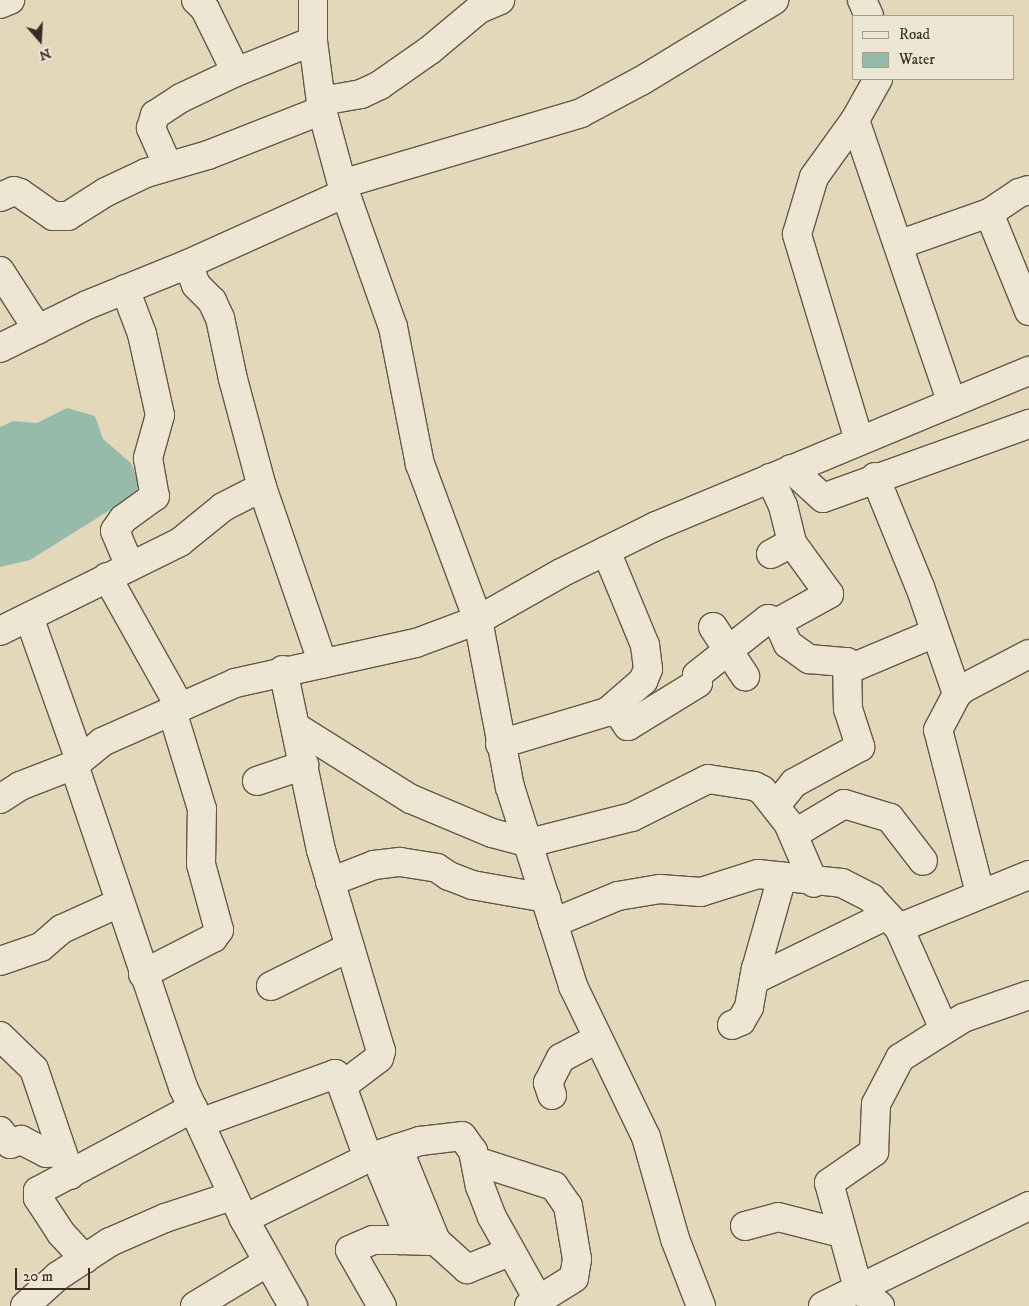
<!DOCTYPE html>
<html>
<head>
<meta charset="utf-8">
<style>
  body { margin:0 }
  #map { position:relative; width:1029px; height:1306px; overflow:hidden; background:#e3d9ba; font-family:"IM FELL DW Pica",serif }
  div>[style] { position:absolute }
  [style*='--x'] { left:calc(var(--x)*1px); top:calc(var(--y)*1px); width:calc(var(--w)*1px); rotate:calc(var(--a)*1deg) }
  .water>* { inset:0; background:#96bbaa }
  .roads { filter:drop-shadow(1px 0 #65574b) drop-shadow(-1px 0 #65574b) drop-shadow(0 1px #65574b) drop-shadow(0 -1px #65574b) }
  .street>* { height:28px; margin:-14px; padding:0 14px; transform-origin:14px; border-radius:14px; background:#ede6d2 }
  span { translate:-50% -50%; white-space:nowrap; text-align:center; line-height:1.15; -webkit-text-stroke:5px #ede6d2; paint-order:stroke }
  .legend { position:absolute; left:852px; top:15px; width:162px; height:65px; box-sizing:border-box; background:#ede6d2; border:1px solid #a69c8d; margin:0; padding:6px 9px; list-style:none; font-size:15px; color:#3b2c26 }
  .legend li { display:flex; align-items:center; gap:10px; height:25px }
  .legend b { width:25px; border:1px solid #a69c8d }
  .north { position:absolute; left:15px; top:15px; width:50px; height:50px; -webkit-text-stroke:4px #ede6d2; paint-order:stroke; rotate:161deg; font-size:14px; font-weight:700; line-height:20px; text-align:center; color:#3b2c26 }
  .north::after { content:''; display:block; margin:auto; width:18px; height:22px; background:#3b2c26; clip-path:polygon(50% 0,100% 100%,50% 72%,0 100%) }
  .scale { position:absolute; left:15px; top:1268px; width:75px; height:22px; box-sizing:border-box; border:2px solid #3b2c26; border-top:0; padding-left:6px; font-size:15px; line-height:18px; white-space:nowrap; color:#3b2c26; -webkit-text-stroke:4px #ede6d2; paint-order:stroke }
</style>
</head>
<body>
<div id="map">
  <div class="water">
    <div style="clip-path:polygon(67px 408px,95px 416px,103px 439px,131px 463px,138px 481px,137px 493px,30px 560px,0 567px,0 427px,13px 421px,37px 423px)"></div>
  </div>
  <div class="roads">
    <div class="street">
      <div style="--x:196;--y:0;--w:13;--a:45"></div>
      <div style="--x:205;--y:9;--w:70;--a:63.8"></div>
      <div style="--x:236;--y:72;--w:83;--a:-21.9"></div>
      <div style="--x:313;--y:0;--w:41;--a:90"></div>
      <div style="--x:313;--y:41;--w:70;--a:82.6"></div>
      <div style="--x:322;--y:110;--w:77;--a:74.9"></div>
      <div style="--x:342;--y:184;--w:152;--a:70.4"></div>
      <div style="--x:393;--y:327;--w:140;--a:78.9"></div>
      <div style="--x:420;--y:464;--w:166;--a:69.6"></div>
      <div style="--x:478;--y:620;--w:170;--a:79.2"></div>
      <div style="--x:510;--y:787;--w:209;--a:72.4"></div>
      <div style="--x:573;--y:986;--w:168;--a:64.2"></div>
      <div style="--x:646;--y:1137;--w:106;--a:74.1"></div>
      <div style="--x:675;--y:1239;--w:72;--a:68.8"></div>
      <div style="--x:862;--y:0;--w:17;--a:66"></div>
      <div style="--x:0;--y:4;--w:11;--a:-22"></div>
      <div style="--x:321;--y:101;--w:41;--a:-9.9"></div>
      <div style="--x:361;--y:94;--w:21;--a:-25"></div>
      <div style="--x:380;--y:85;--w:61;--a:-35"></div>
      <div style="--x:430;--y:50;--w:64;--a:-39.9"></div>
      <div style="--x:479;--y:9;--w:23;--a:-23"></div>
      <div style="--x:855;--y:120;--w:299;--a:71.1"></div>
      <div style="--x:168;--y:166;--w:42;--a:-114.1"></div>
      <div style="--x:151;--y:128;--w:14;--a:-73"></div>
      <div style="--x:155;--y:115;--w:31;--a:-33"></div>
      <div style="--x:181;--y:98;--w:61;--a:-25.3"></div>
      <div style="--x:342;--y:184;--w:249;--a:-16.5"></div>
      <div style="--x:581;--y:113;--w:68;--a:-28.1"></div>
      <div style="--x:641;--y:81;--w:156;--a:-31.3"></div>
      <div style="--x:1029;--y:190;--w:10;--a:163"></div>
      <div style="--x:1019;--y:193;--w:36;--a:146"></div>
      <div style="--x:989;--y:213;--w:106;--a:67.8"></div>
      <div style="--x:0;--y:197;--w:15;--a:-23"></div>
      <div style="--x:14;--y:191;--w:6;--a:18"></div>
      <div style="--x:20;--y:193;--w:40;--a:34.9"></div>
      <div style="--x:53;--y:216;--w:15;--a:0"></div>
      <div style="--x:68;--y:216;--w:45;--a:-32.3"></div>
      <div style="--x:106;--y:192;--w:44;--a:-25.4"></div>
      <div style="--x:146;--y:173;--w:65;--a:-16.2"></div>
      <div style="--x:208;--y:155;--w:123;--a:-21.5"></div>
      <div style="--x:898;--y:245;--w:96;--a:-19.4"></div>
      <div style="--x:188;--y:264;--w:22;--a:69"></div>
      <div style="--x:196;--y:285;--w:23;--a:45"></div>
      <div style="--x:212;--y:301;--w:19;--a:65"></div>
      <div style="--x:220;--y:318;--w:62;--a:78"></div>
      <div style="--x:233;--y:379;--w:112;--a:75"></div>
      <div style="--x:262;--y:487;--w:187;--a:71"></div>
      <div style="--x:0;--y:271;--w:70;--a:57.2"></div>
      <div style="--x:125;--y:289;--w:48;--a:69.3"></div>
      <div style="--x:142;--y:334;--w:83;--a:77.5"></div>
      <div style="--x:160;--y:415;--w:45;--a:105.6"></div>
      <div style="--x:148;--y:458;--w:39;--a:80"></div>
      <div style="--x:155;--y:496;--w:39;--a:144"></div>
      <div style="--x:123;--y:519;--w:14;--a:124"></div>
      <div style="--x:115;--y:531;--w:38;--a:67"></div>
      <div style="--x:0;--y:348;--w:97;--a:-26.3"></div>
      <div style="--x:87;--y:305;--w:109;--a:-22.1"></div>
      <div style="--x:188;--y:264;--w:172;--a:-24.3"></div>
      <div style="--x:859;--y:440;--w:215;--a:-106.8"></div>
      <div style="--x:797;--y:234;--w:59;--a:-73.4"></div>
      <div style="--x:814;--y:177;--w:70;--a:-54.3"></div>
      <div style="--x:855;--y:120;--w:47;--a:-60.7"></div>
      <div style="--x:791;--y:469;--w:43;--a:42.2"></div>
      <div style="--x:823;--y:498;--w:219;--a:-19.8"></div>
      <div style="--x:875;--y:477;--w:119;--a:67.8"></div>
      <div style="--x:920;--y:587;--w:113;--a:70.9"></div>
      <div style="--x:770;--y:478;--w:31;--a:65"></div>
      <div style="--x:783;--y:506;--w:38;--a:76"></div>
      <div style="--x:792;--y:543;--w:63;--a:54"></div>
      <div style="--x:829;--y:594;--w:58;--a:151.2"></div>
      <div style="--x:778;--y:622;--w:24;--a:66"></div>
      <div style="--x:788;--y:644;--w:26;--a:36"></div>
      <div style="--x:809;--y:659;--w:38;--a:5"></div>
      <div style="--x:847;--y:662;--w:47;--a:88.8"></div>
      <div style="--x:848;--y:709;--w:40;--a:72"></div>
      <div style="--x:860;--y:747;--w:75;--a:151.4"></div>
      <div style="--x:794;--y:783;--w:28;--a:129"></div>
      <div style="--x:771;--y:554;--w:24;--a:-28"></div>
      <div style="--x:107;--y:577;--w:149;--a:60.7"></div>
      <div style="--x:29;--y:617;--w:152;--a:70.4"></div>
      <div style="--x:713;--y:627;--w:59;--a:56.9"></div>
      <div style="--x:0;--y:631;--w:201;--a:-26.3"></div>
      <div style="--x:180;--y:542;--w:55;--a:-39.1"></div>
      <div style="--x:223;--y:507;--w:44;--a:-27.1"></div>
      <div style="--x:283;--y:670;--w:184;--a:78.1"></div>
      <div style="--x:321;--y:850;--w:210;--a:73.4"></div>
      <div style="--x:381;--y:1051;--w:7;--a:106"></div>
      <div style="--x:379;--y:1058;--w:46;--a:142.9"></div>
      <div style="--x:342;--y:1086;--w:77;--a:70.1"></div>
      <div style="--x:847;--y:670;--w:95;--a:-22.8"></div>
      <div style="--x:615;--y:707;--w:23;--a:56"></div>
      <div style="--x:628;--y:726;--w:82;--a:-31.6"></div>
      <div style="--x:698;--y:683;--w:8;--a:-97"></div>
      <div style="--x:697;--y:675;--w:90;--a:-38.3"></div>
      <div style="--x:768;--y:619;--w:10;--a:17"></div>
      <div style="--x:296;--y:727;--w:136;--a:32.1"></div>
      <div style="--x:411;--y:799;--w:88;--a:22.8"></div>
      <div style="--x:492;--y:833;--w:38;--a:15"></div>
      <div style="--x:529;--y:843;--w:106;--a:-14.2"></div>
      <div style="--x:632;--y:817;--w:85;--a:-26.6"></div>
      <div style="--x:708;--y:779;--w:47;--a:8.7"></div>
      <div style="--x:754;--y:786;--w:9;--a:27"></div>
      <div style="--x:762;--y:790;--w:42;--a:51.8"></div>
      <div style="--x:788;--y:823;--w:65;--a:66.6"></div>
      <div style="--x:500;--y:744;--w:112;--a:-16.7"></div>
      <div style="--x:607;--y:712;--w:48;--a:-40.7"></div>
      <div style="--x:643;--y:681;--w:13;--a:-67"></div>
      <div style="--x:648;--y:669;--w:24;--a:-97"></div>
      <div style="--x:645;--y:645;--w:102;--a:-112.5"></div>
      <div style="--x:74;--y:765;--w:340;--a:71.3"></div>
      <div style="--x:183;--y:1087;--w:145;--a:65.2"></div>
      <div style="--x:244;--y:1219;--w:100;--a:60.6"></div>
      <div style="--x:257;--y:781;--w:50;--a:-18.8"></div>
      <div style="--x:0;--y:799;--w:24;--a:-33"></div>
      <div style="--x:20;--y:786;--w:58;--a:-21.3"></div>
      <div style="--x:74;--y:765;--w:36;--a:-39"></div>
      <div style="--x:102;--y:742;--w:145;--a:-23.9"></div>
      <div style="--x:235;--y:683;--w:185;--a:-12.5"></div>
      <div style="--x:416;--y:643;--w:66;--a:-20.4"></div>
      <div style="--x:478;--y:620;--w:95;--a:-29.5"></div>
      <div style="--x:561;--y:573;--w:106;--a:-26.3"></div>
      <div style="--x:656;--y:526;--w:404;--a:-22.6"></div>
      <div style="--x:794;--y:834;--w:58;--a:-31"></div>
      <div style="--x:844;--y:804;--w:48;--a:16.9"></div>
      <div style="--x:890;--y:818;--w:54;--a:52.5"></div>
      <div style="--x:330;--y:882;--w:47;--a:-21.1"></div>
      <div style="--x:374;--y:865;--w:26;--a:-7"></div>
      <div style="--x:400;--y:862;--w:37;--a:9"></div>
      <div style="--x:437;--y:868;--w:14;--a:34"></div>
      <div style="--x:449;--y:876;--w:25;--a:21"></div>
      <div style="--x:472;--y:885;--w:75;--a:10"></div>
      <div style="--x:980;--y:893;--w:168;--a:-104.4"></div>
      <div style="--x:938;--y:730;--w:41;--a:-62.2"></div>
      <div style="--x:957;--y:694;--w:9;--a:-41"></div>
      <div style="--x:964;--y:688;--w:73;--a:-27.6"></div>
      <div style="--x:553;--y:923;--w:70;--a:-22.6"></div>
      <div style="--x:618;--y:896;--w:43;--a:-9.5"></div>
      <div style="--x:660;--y:889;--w:41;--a:4.2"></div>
      <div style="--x:701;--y:892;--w:60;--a:-17.5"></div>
      <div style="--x:758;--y:874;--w:84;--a:6.1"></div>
      <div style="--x:842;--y:883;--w:33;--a:27"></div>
      <div style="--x:871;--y:898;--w:41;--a:47"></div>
      <div style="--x:899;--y:928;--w:111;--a:66"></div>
      <div style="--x:899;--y:928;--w:140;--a:-22.2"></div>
      <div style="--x:0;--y:961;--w:43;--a:-18.9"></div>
      <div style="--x:41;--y:947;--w:28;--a:-41"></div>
      <div style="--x:62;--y:929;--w:63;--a:-24.5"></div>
      <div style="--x:143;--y:974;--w:79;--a:-27.2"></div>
      <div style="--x:213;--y:938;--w:10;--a:-53"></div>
      <div style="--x:219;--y:930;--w:68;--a:-105.3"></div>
      <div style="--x:201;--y:864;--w:55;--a:-89"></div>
      <div style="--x:202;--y:809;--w:102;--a:-107"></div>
      <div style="--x:754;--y:980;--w:146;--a:-26"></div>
      <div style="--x:271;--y:986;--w:88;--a:-26.3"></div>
      <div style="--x:732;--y:1025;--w:10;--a:-24"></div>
      <div style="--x:741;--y:1021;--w:16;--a:-60"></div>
      <div style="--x:749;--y:1007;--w:39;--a:-80"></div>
      <div style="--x:756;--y:969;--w:96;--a:-74.2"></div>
      <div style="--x:0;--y:1036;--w:47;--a:44.1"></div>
      <div style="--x:34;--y:1069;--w:112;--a:71.2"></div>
      <div style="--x:552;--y:1095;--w:13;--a:-108"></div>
      <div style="--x:548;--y:1083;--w:28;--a:-63"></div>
      <div style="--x:561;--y:1058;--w:41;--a:-27.8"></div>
      <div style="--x:200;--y:1123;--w:144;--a:-19.9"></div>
      <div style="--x:335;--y:1074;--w:13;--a:48"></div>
      <div style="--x:0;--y:1131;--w:16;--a:52"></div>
      <div style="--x:10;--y:1144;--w:12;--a:-20"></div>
      <div style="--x:21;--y:1140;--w:28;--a:27"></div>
      <div style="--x:46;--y:1153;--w:15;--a:-4"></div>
      <div style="--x:398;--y:1148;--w:100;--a:67.8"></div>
      <div style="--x:375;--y:1155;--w:83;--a:67.4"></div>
      <div style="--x:407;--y:1232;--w:11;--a:131"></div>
      <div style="--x:400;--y:1240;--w:27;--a:180"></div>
      <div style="--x:373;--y:1240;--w:25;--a:157"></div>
      <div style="--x:350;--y:1250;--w:64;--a:60.3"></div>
      <div style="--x:476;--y:1161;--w:82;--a:17.8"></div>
      <div style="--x:554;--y:1186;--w:24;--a:55"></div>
      <div style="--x:568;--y:1206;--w:54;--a:80.4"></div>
      <div style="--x:577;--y:1259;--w:19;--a:99"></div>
      <div style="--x:574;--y:1278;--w:53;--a:148.1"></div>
      <div style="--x:244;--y:1219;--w:138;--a:-26.2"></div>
      <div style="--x:368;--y:1158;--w:55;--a:-18.1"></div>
      <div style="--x:420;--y:1141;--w:42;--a:-6.8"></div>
      <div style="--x:462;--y:1136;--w:19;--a:54"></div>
      <div style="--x:473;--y:1151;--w:36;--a:79"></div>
      <div style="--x:480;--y:1186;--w:33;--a:69"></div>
      <div style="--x:492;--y:1217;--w:96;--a:60.8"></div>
      <div style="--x:745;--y:1226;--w:34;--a:-15"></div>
      <div style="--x:778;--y:1217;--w:65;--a:14.3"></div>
      <div style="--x:400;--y:1240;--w:36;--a:2"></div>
      <div style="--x:436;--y:1241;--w:42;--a:42.1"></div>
      <div style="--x:467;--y:1269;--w:46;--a:-21.6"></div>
      <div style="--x:85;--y:1259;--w:35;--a:-133"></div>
      <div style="--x:61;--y:1233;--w:42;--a:-123.3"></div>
      <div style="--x:38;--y:1198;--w:7;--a:-90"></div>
      <div style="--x:38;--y:1191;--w:176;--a:-28.2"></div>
      <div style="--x:25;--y:1306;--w:45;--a:-42.3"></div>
      <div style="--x:58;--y:1276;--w:62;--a:-33.2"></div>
      <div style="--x:110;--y:1242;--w:60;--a:-23.6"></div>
      <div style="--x:165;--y:1218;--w:71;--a:-18.2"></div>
      <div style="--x:195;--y:1306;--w:85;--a:-31.1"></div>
      <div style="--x:823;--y:1306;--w:229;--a:-25.9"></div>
      <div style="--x:880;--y:1306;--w:28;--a:-141"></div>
      <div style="--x:858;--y:1288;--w:109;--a:-105.4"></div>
      <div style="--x:829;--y:1183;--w:55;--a:-34.6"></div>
      <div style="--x:874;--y:1152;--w:48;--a:-87.6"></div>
      <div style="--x:876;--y:1104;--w:52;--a:-62.4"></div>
      <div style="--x:900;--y:1058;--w:75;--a:-32.4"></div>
      <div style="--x:963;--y:1018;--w:70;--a:-19.2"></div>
    </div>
  </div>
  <ul class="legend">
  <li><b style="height:6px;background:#ede6d2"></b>Road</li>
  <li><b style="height:14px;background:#96bbaa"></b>Water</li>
  </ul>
  <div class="north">N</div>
  <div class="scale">20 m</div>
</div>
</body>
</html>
